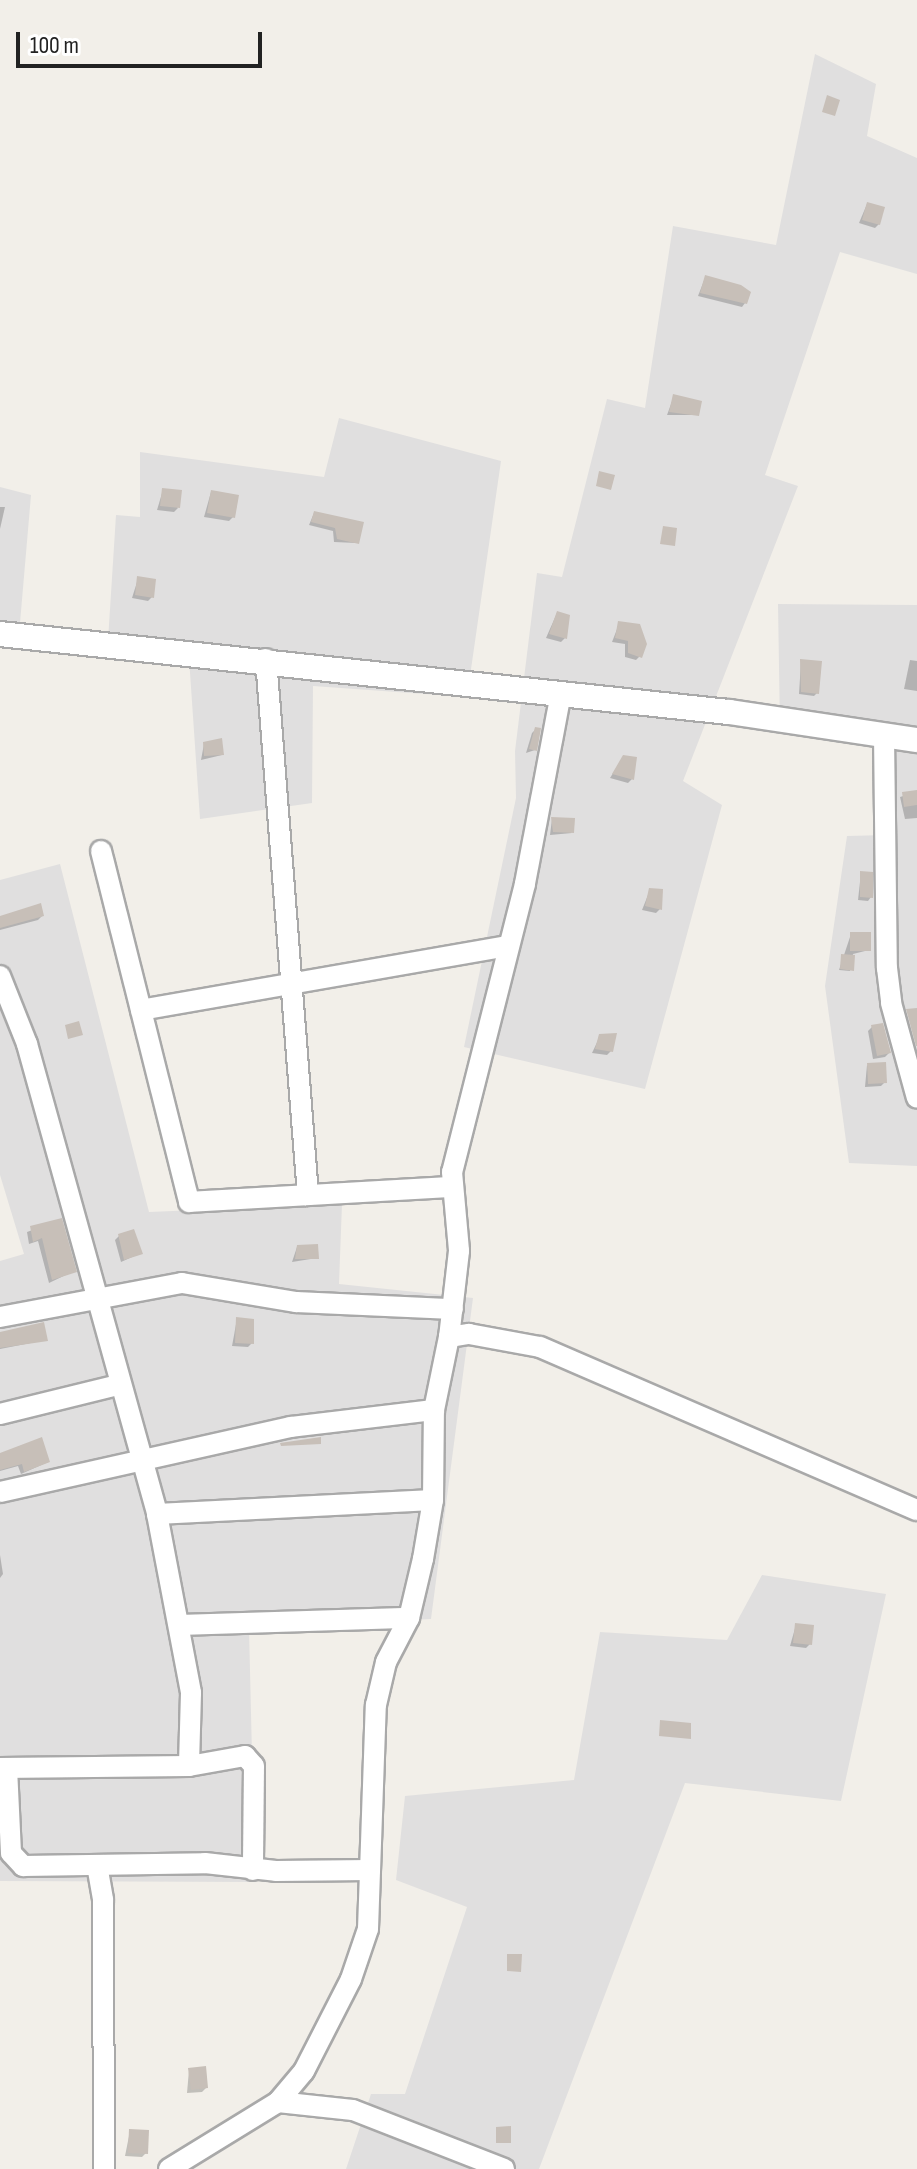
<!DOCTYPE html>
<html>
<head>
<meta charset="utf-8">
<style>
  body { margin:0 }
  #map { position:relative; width:917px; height:2169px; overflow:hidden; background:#f2efe9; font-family:"Sofia Sans Condensed",sans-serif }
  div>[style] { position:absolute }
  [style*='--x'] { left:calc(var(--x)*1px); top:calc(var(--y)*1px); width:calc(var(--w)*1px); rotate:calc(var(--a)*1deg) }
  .residential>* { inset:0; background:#e0dfdf }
  .shadow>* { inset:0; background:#0003 }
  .building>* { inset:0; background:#c7bfb8 }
  .roads { filter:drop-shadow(2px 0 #a9a9a9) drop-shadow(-2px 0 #a9a9a9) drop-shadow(0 2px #a9a9a9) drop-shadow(0 -2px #a9a9a9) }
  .minor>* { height:20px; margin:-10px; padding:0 10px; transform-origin:10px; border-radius:10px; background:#fff }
  .tertiary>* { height:24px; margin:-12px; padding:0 12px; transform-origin:12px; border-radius:12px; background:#fff }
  span { translate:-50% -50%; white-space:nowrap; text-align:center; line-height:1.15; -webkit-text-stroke:6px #fff; paint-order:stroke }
  .scale { position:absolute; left:16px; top:32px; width:246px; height:36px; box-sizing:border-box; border:4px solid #222; border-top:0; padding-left:10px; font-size:24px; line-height:28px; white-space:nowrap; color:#222; -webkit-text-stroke:6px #fff; paint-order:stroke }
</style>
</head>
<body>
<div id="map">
  <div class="residential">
    <div style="clip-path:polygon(815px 54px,876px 84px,867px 136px,917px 158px,917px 274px,840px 252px,765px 475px,798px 486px,683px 781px,722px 805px,645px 1089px,464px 1047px,516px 798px,515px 751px,537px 573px,562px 577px,607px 399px,645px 408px,673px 226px,776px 245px)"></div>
    <div style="clip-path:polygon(339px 418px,501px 461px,467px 697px,313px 686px,312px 803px,200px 819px,189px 658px,107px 656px,116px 515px,140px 517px,140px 452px,324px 477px)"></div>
    <div style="clip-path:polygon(0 487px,31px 495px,18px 646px,0 646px)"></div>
    <div style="clip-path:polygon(778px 604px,917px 605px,917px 1166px,849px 1163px,825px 986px,847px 836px,887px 835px,880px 738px,780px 728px)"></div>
    <div style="clip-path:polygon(60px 864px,149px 1212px,342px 1204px,339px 1284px,473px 1298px,431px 1619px,249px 1628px,255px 1882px,0 1881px,0 1261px,24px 1254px,0 1175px,0 880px)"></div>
    <div style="clip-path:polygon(762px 1575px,886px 1594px,841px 1801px,685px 1783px,539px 2169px,346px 2169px,371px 2094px,405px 2094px,467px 1907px,396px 1880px,405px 1796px,574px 1780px,600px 1632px,727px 1640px)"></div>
  </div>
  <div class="shadow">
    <div style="clip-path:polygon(867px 204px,879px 224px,875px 228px,859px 223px)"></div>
    <div style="clip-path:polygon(705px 278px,745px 303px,742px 307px,698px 296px)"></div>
    <div style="clip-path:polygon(674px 396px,697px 415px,667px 415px)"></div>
    <div style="clip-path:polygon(163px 490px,178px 508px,174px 512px,157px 510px)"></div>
    <div style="clip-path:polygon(211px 492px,233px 517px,229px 521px,204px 517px)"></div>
    <div style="clip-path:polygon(0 507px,5px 507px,0 529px)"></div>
    <div style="clip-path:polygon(314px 513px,357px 543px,334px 542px,333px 531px,309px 525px)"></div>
    <div style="clip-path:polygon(138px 579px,152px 597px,148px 601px,132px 598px)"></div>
    <div style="clip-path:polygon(557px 613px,565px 638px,561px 642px,546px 638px)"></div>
    <div style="clip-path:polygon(619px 624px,640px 656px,636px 660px,625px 657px,625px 644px,612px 642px)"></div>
    <div style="clip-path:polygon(910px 660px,917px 661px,917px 691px,904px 689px)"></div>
    <div style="clip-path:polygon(801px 661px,817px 693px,814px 696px,799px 694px)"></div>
    <div style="clip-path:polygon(536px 729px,535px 750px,526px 753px,532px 733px)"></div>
    <div style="clip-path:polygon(204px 744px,222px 755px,201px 760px)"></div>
    <div style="clip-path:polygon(620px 762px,632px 779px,628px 783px,610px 778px)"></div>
    <div style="clip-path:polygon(917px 792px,917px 818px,905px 819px,900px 797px)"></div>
    <div style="clip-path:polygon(552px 819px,572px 833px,550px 835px)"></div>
    <div style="clip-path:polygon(861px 873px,871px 897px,868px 901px,858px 900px)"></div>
    <div style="clip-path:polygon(650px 890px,660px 909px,656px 913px,642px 910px)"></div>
    <div style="clip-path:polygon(42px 916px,38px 920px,0 930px,0 918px)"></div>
    <div style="clip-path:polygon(851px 934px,869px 950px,853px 954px,850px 971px,839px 970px)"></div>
    <div style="clip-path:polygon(872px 1027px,889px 1053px,885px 1057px,873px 1059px,868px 1031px)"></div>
    <div style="clip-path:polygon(600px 1036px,611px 1051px,607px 1055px,592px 1053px)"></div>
    <div style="clip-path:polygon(867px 1065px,885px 1082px,881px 1086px,865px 1087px)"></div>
    <div style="clip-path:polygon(60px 1220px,74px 1271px,49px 1283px,38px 1241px,29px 1244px,27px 1232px)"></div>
    <div style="clip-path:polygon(119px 1236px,141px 1253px,121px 1262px,115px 1240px)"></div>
    <div style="clip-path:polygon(297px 1247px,317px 1258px,292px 1262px)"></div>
    <div style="clip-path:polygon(237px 1319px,252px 1343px,248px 1347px,232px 1346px)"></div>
    <div style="clip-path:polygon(0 1334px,46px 1340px,0 1349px)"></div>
    <div style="clip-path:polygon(0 1455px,48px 1462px,21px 1474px,18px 1466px,0 1471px)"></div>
    <div style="clip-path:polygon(0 1555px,3px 1574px,0 1578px)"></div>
    <div style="clip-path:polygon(796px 1625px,810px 1644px,806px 1648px,790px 1646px)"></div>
    <div style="clip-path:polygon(189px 2070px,206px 2088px,202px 2092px,187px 2093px)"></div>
    <div style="clip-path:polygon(130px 2131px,146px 2153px,142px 2157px,125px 2156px)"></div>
  </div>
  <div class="building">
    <div style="clip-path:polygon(827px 95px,840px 100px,835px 116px,822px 112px)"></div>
    <div style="clip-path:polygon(867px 202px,885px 207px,880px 225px,862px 220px)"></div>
    <div style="clip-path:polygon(705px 275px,741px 285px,751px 292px,747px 304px,700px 293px)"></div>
    <div style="clip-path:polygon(673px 394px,702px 401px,699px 416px,669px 412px)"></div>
    <div style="clip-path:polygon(599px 471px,615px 475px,611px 490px,596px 486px)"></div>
    <div style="clip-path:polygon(162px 488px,182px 490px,180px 508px,160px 506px)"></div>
    <div style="clip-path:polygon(211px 490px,239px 495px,235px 518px,207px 513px)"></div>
    <div style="clip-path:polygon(314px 511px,364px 522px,359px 544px,337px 539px,335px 528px,311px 522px)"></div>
    <div style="clip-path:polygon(663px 526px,677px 528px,675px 546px,660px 544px)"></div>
    <div style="clip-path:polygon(137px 576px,156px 579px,154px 598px,135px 595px)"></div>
    <div style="clip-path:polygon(557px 611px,570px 615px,567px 639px,549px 634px)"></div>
    <div style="clip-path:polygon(618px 621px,640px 624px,647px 644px,642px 658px,628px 653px,628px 641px,615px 638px)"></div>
    <div style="clip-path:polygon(800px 659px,822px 661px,819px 694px,801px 692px)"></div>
    <div style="clip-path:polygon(535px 727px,541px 728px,537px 751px,529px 749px)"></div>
    <div style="clip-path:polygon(222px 738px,224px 755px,204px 756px,203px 742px)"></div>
    <div style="clip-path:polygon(623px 755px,637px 757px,634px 780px,612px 774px)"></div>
    <div style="clip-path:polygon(917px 790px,917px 805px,904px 807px,902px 792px)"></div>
    <div style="clip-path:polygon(551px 817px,575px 818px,574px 833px,553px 832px)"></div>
    <div style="clip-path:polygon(860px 871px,873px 872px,873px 898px,860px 897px)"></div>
    <div style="clip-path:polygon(649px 888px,663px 889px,662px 910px,645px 906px)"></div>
    <div style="clip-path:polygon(41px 903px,44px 916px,0 928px,0 916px)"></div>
    <div style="clip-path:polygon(850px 932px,871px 932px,871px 951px,850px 951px)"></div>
    <div style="clip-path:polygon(841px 954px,855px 955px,854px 971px,840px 969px)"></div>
    <div style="clip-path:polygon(917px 1008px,917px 1046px,916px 1046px,906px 1009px)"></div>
    <div style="clip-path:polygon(79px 1021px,83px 1035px,68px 1039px,65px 1025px)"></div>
    <div style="clip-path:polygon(883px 1023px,891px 1053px,877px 1056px,871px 1025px)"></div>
    <div style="clip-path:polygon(617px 1033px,613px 1052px,595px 1049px,599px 1034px)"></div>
    <div style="clip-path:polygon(886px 1062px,887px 1083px,868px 1084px,867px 1063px)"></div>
    <div style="clip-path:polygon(62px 1218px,77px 1272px,52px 1280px,42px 1238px,33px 1242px,30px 1226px)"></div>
    <div style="clip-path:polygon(134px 1229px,143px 1254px,124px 1260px,118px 1234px)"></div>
    <div style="clip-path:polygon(318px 1244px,319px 1259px,295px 1259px,297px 1245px)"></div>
    <div style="clip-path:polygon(236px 1317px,254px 1319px,254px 1344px,235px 1343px)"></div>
    <div style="clip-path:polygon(44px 1322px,48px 1341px,0 1348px,0 1332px)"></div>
    <div style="clip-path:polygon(42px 1437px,50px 1462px,24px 1472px,22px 1464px,0 1470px,0 1453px)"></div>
    <div style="clip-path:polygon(321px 1437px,321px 1444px,281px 1446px,280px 1443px)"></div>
    <div style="clip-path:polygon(795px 1623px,814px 1625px,812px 1645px,793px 1643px)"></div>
    <div style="clip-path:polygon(660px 1720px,691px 1723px,691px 1739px,659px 1736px)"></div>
    <div style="clip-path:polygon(507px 1954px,522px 1954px,521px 1972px,507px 1971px)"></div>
    <div style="clip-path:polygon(206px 2066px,208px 2088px,191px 2090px,188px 2068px)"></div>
    <div style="clip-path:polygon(511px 2126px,511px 2143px,496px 2143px,496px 2127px)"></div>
    <div style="clip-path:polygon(129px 2129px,149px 2130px,148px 2154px,128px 2153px)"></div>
  </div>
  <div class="roads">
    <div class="minor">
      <div style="--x:266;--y:659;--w:538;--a:85.52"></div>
      <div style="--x:561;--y:693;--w:194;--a:100.7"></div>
      <div style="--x:525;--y:884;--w:297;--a:104.2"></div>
      <div style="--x:452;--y:1172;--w:79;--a:84.9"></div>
      <div style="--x:459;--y:1251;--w:87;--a:96.6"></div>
      <div style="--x:449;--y:1337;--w:20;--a:-9"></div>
      <div style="--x:469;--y:1334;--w:72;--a:10.4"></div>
      <div style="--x:540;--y:1347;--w:411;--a:23.4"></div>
      <div style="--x:884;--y:735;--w:233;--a:89.3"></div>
      <div style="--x:887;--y:968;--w:35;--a:83"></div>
      <div style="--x:891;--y:1003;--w:98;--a:74.7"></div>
      <div style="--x:101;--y:851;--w:362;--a:75.9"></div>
      <div style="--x:189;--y:1202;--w:264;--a:-3.3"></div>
      <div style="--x:0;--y:976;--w:73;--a:68.3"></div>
      <div style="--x:27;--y:1044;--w:488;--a:74.5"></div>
      <div style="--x:157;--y:1514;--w:182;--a:79.2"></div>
      <div style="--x:191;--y:1693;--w:73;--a:91.6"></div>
      <div style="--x:141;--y:1010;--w:373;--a:-9.9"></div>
      <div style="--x:0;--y:1317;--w:185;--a:-10.6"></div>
      <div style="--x:182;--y:1283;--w:116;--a:9.5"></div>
      <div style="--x:296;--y:1302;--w:157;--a:2.6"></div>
      <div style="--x:0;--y:1414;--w:122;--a:-13.8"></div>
      <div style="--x:0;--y:1492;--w:298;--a:-12.6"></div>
      <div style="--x:291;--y:1427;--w:144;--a:-6.8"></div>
      <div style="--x:157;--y:1514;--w:276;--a:-2.9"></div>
      <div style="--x:181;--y:1625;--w:228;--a:-1.8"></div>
      <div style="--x:0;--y:1768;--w:189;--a:-0.6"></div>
      <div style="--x:189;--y:1766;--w:57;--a:-10.1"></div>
      <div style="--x:245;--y:1756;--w:13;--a:48"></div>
      <div style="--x:254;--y:1766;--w:104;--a:90.6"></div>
      <div style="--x:7;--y:1768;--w:85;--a:87.3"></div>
      <div style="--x:11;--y:1853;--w:18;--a:47"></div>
      <div style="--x:23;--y:1866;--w:182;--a:-0.9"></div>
      <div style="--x:205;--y:1863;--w:71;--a:6.4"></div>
      <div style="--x:276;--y:1871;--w:94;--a:-0.6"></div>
      <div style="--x:97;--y:1865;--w:36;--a:80"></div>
      <div style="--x:103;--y:1900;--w:269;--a:89.8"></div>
      <div style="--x:278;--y:2102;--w:40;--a:-50"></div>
      <div style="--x:304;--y:2071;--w:103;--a:-62.9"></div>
      <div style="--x:351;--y:1979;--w:53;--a:-71.2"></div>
      <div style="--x:368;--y:1929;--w:224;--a:-88"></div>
      <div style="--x:376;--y:1705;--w:44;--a:-76.9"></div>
      <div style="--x:386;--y:1662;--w:50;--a:-62.4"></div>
      <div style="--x:409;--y:1618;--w:61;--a:-76.7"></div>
      <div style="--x:423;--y:1559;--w:60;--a:-80.4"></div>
      <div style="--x:433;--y:1500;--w:90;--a:-89.4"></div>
      <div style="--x:434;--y:1410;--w:75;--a:-78.4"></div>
      <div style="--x:169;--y:2169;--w:128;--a:-31.6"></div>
      <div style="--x:278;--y:2102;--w:75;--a:6.1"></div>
      <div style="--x:353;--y:2110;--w:162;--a:21.3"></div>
    </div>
    <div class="tertiary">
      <div style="--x:0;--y:634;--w:733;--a:6.11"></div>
      <div style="--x:729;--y:712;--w:190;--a:8.5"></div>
    </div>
  </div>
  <div class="scale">100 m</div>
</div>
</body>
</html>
